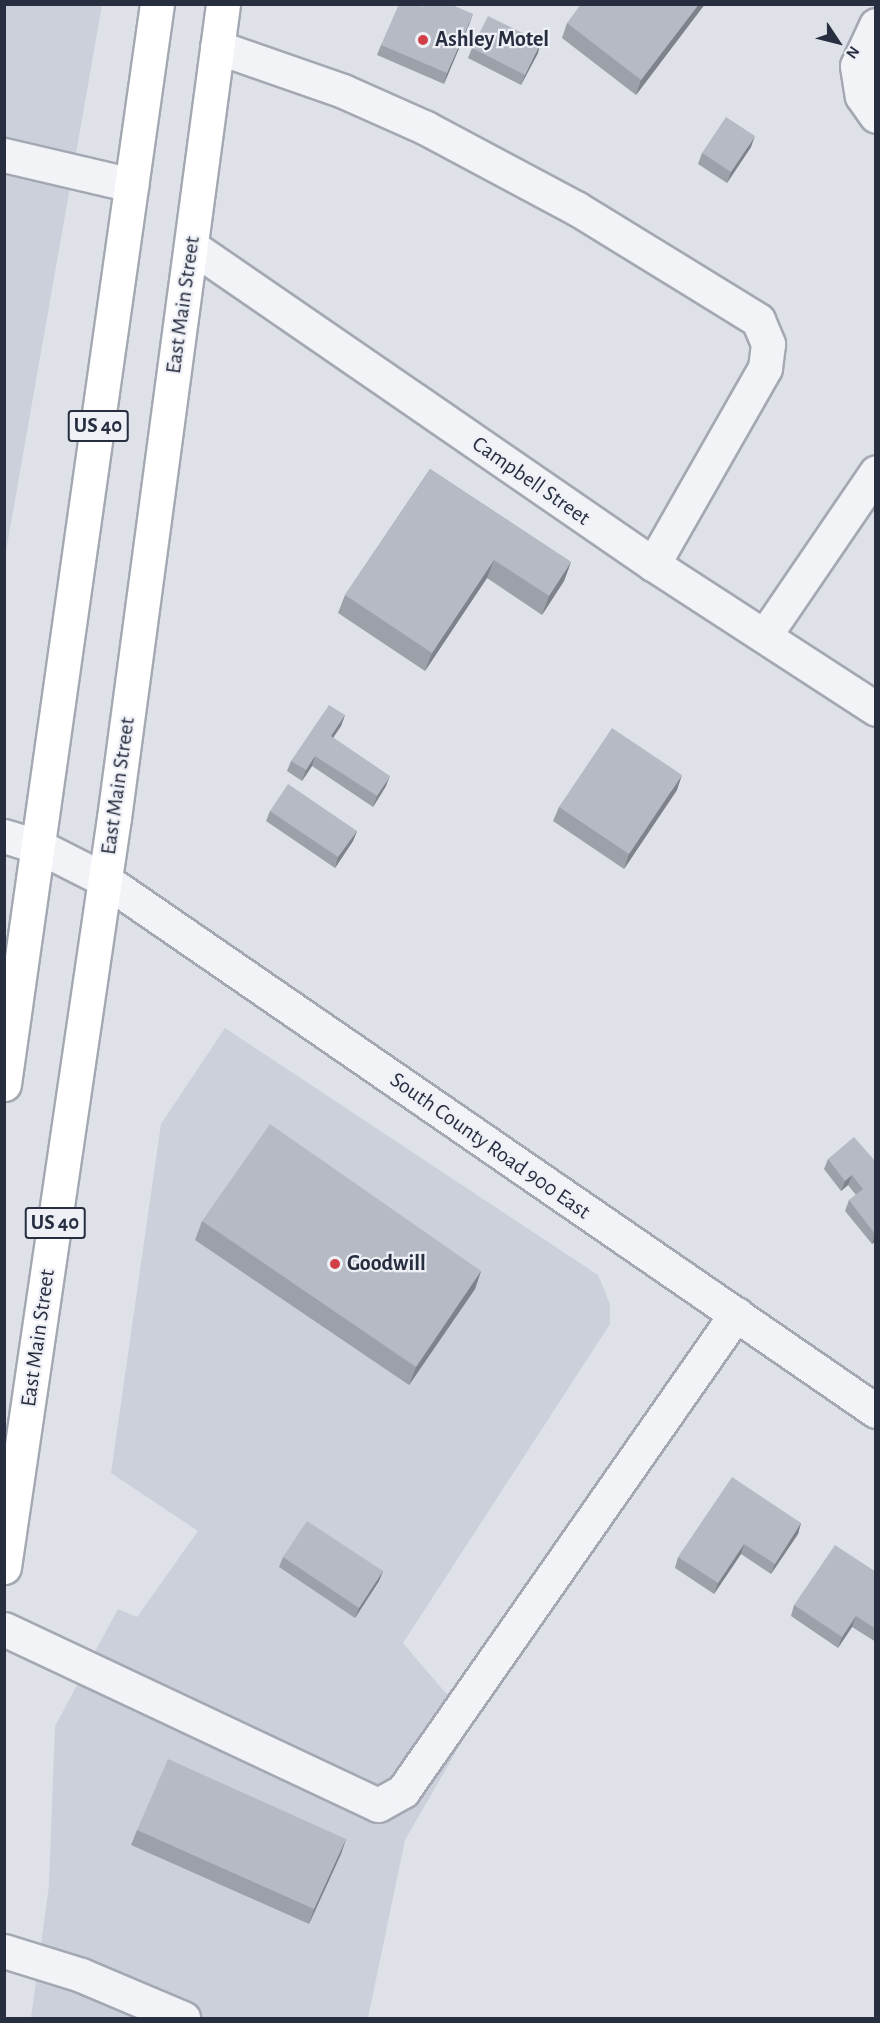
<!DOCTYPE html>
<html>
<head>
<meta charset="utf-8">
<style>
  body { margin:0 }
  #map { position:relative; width:880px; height:2023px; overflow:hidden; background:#dee1e8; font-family:"Alegreya Sans",sans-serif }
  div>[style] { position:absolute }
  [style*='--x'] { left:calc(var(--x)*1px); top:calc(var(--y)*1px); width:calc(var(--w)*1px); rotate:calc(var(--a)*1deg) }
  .built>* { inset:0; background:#ccd0da }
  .roads { filter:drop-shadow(2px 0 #a3a8b2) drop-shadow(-2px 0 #a3a8b2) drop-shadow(0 2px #a3a8b2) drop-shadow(0 -2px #a3a8b2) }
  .minor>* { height:33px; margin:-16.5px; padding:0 16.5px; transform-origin:16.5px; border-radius:16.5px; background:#f1f3f7 }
  .major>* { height:33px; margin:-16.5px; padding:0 16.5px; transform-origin:16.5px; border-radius:16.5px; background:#fff }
  .wall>* { inset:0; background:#9ca0a9 }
  .shaded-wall>* { inset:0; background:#7f828a }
  .building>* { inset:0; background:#b5bac5 }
  .dots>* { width:16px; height:16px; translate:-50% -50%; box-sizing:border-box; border:3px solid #eef0f6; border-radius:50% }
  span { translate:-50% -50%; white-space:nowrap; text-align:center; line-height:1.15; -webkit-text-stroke:4.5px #eef0f6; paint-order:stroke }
  .shield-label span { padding:2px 4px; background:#eef0f6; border:2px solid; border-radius:4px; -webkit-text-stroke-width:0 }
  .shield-label { font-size:21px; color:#272e40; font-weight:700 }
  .poi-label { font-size:22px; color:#272e40; font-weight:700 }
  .left { translate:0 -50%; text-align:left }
  .street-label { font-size:22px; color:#272e40 }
  .frame { position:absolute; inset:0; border:6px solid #272e40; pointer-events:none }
  .north { position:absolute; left:808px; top:12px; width:60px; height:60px; -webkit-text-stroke:4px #eef0f6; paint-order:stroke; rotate:125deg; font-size:16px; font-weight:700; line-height:24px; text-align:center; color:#272e40 }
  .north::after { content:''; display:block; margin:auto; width:21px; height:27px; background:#272e40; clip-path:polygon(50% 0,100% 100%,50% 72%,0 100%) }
</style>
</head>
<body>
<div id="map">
  <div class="built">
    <div style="clip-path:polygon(5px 5px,102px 5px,5px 557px)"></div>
    <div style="clip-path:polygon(225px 1028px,598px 1275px,610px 1304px,610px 1324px,403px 1643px,444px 1691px,476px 1717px,405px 1840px,368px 2018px,31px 2018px,49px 1885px,55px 1726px,118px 1609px,137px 1617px,198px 1531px,111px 1473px,161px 1124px)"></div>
  </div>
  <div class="roads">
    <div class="minor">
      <div style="--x:876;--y:25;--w:45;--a:114.9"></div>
      <div style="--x:857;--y:66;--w:30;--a:81"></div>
      <div style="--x:862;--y:96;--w:24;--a:55"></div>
      <div style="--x:217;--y:47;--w:133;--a:19.2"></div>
      <div style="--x:343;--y:91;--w:91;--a:24"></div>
      <div style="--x:426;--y:128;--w:170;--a:28.1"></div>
      <div style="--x:576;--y:208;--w:214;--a:31.6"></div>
      <div style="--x:758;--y:320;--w:26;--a:67"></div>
      <div style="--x:768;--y:344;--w:24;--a:97"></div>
      <div style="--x:765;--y:368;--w:226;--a:119.7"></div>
      <div style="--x:4;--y:155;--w:131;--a:13.2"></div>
      <div style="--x:191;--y:246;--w:561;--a:34.54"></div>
      <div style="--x:653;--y:564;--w:266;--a:33"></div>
      <div style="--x:765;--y:635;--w:197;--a:-55.7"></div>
      <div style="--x:4;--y:836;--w:38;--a:17"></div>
      <div style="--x:40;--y:847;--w:73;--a:26.9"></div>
      <div style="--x:105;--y:880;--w:936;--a:34.56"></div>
      <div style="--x:4;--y:1629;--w:413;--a:25.2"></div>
      <div style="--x:378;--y:1805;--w:29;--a:-29"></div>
      <div style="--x:403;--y:1791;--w:582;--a:-55.08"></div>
      <div style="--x:4;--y:1951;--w:81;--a:17.3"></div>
      <div style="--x:81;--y:1975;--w:111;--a:22.9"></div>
    </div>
    <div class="major">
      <div style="--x:4;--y:1084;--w:1091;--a:-81.94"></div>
      <div style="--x:4;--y:1567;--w:757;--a:-81.65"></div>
      <div style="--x:114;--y:818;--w:821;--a:-82.37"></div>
    </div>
  </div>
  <div class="wall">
    <div style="clip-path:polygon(705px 4px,636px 95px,562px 38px,567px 23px)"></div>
    <div style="clip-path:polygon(423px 7px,473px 14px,444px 84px,377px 55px,381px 45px)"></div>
    <div style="clip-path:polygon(472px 48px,538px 53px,521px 85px,468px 58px)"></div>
    <div style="clip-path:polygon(751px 147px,727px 183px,698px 164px,702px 153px)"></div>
    <div style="clip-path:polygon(430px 469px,571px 562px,564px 581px,542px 615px,487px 578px,425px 671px,338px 613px,345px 595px)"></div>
    <div style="clip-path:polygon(345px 715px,341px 726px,333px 737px,386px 786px,373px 807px,312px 766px,302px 781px,287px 771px,291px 761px)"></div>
    <div style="clip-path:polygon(677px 790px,624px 869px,553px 821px,559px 807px)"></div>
    <div style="clip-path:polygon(270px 811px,357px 831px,353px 841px,335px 868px,266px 821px)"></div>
    <div style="clip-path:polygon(828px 1159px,876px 1162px,876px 1241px,872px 1244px,845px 1211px,849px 1200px,856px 1195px,848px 1185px,841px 1191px,824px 1169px)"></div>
    <div style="clip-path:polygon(202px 1221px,481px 1271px,475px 1289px,409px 1385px,195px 1240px)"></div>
    <div style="clip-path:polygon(801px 1523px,798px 1534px,771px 1574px,741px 1554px,714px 1594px,675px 1568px,678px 1557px)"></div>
    <div style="clip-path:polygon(283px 1557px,383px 1571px,379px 1581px,355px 1618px,279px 1567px)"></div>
    <div style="clip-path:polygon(876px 1572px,876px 1642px,852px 1627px,838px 1648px,791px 1616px,794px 1605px)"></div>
    <div style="clip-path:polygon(137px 1830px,346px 1839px,341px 1854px,309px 1924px,131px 1845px)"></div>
  </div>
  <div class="shaded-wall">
    <div style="clip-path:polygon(699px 4px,705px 4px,636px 95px,641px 80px)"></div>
    <div style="clip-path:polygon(473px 14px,469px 25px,444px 84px,447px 73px)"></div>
    <div style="clip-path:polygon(541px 42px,538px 53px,521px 85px,525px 75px)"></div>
    <div style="clip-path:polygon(755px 136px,751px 147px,727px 183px,731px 172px)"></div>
    <div style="clip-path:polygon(494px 560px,487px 578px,425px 671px,432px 653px)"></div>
    <div style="clip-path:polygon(571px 562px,564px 581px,542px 615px,549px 596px)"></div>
    <div style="clip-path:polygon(345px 715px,341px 726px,327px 747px,331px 736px)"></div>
    <div style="clip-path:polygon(315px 756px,312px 766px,302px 781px,306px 770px)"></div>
    <div style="clip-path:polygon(682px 775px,677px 790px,624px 869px,629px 854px)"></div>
    <div style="clip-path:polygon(390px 776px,386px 786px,373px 807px,377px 796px)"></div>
    <div style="clip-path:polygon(357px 831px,353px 841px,335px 868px,338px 857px)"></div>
    <div style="clip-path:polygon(852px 1175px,848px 1185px,841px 1191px,845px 1181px)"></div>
    <div style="clip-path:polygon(876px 1233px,876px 1241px,872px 1244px,875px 1234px)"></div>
    <div style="clip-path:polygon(481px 1271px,475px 1289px,409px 1385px,416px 1367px)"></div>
    <div style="clip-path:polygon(801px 1523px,798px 1534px,771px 1574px,775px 1564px)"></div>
    <div style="clip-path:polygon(744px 1544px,741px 1554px,714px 1594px,718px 1583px)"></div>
    <div style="clip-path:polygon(383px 1571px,379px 1581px,355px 1618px,359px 1608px)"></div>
    <div style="clip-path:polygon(856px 1616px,852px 1627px,838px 1648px,842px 1637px)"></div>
    <div style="clip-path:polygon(346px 1839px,341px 1854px,309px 1924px,314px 1909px)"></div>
  </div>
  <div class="building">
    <div style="clip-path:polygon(399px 4px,418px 4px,423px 7px,424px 4px,450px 4px,473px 14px,447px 73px,381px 45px)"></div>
    <div style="clip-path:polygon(581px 4px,699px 4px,641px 80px,567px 23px)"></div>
    <div style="clip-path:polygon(488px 16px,541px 42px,525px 75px,472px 48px)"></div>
    <div style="clip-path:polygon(726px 117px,755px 136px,731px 172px,702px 153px)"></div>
    <div style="clip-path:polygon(430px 469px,571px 562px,549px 596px,494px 560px,432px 653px,345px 595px)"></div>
    <div style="clip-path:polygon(329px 705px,345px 715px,331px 736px,390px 776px,377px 796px,315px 756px,306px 770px,291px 761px)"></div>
    <div style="clip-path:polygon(612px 728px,682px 775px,629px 854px,559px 807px)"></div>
    <div style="clip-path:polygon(288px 784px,357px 831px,338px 857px,270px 811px)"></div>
    <div style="clip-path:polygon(270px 1124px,481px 1271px,416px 1367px,202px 1221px)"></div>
    <div style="clip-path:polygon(854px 1137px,876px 1162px,875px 1234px,849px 1200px,863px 1189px,852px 1175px,845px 1181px,828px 1159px)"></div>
    <div style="clip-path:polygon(732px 1477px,801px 1523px,775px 1564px,744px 1544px,718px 1583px,678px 1557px)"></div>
    <div style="clip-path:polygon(307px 1521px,383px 1571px,359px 1608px,283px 1557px)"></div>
    <div style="clip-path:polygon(835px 1545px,876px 1572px,876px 1629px,856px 1616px,842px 1637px,794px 1605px)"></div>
    <div style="clip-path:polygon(168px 1759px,346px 1839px,314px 1909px,137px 1830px)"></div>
  </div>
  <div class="dots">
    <div style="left:423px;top:40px;background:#d13f48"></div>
    <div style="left:335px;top:1264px;background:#d13f48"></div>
  </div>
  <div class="shield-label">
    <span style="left:98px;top:426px">US 40</span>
    <span style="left:55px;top:1223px">US 40</span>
  </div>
  <div class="poi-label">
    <span class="left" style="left:435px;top:40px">Ashley Motel</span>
    <span class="left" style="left:347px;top:1264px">Goodwill</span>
  </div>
  <div class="street-label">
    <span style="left:183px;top:305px;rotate:-82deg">East Main Street</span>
    <span style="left:531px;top:481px;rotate:35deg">Campbell Street</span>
    <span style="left:118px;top:786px;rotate:-82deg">East Main Street</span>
    <span style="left:490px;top:1146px;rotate:35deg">South County Road 900 East</span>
    <span style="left:38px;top:1338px;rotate:-82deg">East Main Street</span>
  </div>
  <div class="frame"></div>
  <div class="north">N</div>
</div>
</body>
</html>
